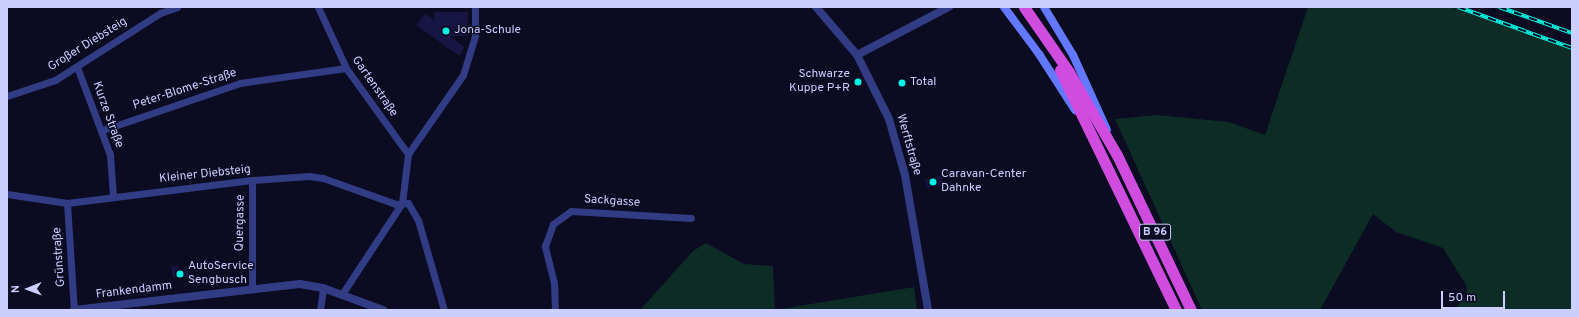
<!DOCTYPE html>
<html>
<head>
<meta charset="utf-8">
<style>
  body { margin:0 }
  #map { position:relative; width:1579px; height:317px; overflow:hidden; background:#0b0b21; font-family:Overpass,sans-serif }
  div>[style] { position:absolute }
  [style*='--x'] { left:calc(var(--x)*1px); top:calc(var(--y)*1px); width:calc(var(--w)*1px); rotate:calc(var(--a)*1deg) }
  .green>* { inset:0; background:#0d2c25 }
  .building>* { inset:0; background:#171544 }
  .minor>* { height:7px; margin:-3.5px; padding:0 3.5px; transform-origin:3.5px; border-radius:3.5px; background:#313c85 }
  .tertiary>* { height:8px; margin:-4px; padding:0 4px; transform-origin:4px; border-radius:4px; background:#313c85 }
  .secondary>* { height:8px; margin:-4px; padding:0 4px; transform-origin:4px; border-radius:4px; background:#6279ff }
  .trunk>* { height:11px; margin:-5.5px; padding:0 5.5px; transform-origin:5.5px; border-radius:5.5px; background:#d04cdf }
  .rail>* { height:4px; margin-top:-2px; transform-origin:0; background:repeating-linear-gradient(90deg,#0b0b21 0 8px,#00f6e4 0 16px); box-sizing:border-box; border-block:1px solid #00f6e4 }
  .dots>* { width:11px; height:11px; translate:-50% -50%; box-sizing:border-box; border:2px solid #0b0b21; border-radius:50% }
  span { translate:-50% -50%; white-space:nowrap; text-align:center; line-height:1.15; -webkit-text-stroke:3px #0b0b21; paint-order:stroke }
  .shield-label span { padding:1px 3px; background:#0b0b21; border:1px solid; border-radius:3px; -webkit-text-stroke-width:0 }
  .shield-label { font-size:11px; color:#cbceff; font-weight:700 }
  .poi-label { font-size:12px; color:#cbceff }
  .left { translate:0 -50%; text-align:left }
  .right { translate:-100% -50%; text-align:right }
  .street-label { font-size:12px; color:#cbceff }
  .frame { position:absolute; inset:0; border:8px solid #cbceff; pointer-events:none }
  .north { position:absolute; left:8px; top:269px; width:40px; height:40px; -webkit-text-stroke:3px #0b0b21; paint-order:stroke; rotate:269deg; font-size:11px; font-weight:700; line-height:16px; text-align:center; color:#cbceff }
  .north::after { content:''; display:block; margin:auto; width:14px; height:18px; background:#cbceff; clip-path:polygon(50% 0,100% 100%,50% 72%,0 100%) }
  .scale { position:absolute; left:1441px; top:291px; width:64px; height:18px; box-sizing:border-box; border:2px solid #cbceff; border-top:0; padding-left:5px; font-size:12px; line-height:14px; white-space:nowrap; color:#cbceff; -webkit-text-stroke:3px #0b0b21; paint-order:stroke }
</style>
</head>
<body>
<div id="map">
  <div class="green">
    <div style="clip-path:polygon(1308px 7px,1450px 7px,1572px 48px,1572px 310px,1453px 310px,1467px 296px,1466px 285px,1443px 248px,1396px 232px,1373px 214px,1320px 310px,1202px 310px,1115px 119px,1157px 115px,1229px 122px,1265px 135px)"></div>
    <div style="clip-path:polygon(706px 243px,744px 264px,773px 266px,775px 310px,640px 310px,693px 251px)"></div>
    <div style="clip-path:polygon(914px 287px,917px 310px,777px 310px,793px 307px)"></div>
  </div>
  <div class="building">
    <div style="clip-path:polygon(434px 12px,468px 12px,468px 36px,449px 36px,465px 47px,459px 56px,416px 25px,425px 14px,434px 20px)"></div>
    <div style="clip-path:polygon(940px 176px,942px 185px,927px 188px,925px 179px)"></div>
    <div style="clip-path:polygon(171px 266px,178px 266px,179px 271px,188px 270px,189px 277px,173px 278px)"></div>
  </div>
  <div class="minor">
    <div style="--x:318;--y:7;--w:67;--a:65.3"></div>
    <div style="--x:346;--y:68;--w:106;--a:54.2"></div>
    <div style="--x:77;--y:67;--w:94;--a:69.4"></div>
    <div style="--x:110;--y:155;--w:41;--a:85.8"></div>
    <div style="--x:7;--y:96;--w:51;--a:-18.4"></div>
    <div style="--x:55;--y:80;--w:125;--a:-32.5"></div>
    <div style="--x:160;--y:13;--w:18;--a:-19"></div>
    <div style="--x:103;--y:130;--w:145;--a:-18.9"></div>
    <div style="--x:240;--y:83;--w:107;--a:-8.1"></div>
    <div style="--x:252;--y:180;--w:109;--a:90"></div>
    <div style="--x:7;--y:194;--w:61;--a:8.5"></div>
    <div style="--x:67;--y:203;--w:186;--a:-7.1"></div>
    <div style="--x:252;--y:180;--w:57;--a:-4"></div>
    <div style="--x:309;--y:176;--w:14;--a:8"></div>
    <div style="--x:323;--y:178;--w:77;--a:19.6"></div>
    <div style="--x:396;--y:204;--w:12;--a:-5"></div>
    <div style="--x:408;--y:203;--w:20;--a:60"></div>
    <div style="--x:418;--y:220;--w:94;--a:73.9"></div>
    <div style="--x:67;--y:203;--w:107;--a:86.3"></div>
    <div style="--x:342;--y:294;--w:109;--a:-56.6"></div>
    <div style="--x:402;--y:203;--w:49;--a:-83"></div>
    <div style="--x:408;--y:154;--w:96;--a:-55.2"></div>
    <div style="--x:463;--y:75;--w:41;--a:-72.9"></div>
    <div style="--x:475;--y:36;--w:29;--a:-90"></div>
    <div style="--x:320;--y:310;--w:22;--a:-82"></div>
    <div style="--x:555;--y:310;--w:27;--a:-92"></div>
    <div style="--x:554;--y:283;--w:38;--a:-104"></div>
    <div style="--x:545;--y:246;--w:23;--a:-70"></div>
    <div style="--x:553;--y:224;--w:22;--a:-36"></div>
    <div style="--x:571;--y:211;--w:120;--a:3.3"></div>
  </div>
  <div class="tertiary">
    <div style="--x:816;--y:7;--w:63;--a:49.5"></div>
    <div style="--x:857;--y:55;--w:72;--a:63.4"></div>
    <div style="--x:889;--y:119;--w:58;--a:74.1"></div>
    <div style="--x:905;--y:175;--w:137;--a:80.3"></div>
    <div style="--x:857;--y:55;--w:104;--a:-27.6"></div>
    <div style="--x:74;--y:310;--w:227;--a:-6.6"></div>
    <div style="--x:300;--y:284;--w:23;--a:10"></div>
    <div style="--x:323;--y:288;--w:64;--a:20.1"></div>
  </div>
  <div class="secondary">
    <div style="--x:1004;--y:7;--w:59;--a:53.3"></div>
    <div style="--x:1039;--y:54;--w:67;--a:57.3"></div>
    <div style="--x:1044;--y:7;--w:56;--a:58.9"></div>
    <div style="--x:1073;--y:55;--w:82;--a:65.6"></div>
  </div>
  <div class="trunk">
    <div style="--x:1024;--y:7;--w:79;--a:55.3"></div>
    <div style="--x:1069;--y:72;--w:96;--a:60"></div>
    <div style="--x:1117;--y:155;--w:172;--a:64.5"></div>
    <div style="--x:1060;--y:70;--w:267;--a:64.2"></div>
  </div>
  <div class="rail">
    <div style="--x:1458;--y:7;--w:121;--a:19.8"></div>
    <div style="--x:1499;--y:7;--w:77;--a:19.6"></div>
  </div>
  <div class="dots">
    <div style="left:446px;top:31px;background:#00f6e4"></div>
    <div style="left:858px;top:82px;background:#00f6e4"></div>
    <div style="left:902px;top:83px;background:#00f6e4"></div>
    <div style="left:933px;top:182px;background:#00f6e4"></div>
    <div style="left:180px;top:274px;background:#00f6e4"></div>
  </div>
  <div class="shield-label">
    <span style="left:1155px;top:232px">B 96</span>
  </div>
  <div class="poi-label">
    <span class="left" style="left:454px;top:31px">Jona-Schule</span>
    <span class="right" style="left:850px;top:82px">Schwarze<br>Kuppe P+R</span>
    <span class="left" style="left:910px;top:83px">Total</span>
    <span class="left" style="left:941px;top:182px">Caravan-Center<br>Dahnke</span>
    <span class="left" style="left:188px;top:274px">AutoService<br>Sengbusch</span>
  </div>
  <div class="street-label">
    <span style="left:88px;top:45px;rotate:-32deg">Großer Diebsteig</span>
    <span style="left:374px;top:87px;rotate:55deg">Gartenstraße</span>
    <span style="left:185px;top:90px;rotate:-18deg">Peter-Blome-Straße</span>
    <span style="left:107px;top:115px;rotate:70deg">Kurze Straße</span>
    <span style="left:908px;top:145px;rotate:74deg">Werftstraße</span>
    <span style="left:205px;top:175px;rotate:-6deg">Kleiner Diebsteig</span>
    <span style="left:612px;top:202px;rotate:4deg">Sackgasse</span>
    <span style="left:241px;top:223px;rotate:-89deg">Quergasse</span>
    <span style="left:60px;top:257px;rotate:-94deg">Grünstraße</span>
    <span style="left:134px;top:291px;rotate:-7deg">Frankendamm</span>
  </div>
  <div class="frame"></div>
  <div class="north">N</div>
  <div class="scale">50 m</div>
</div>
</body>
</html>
